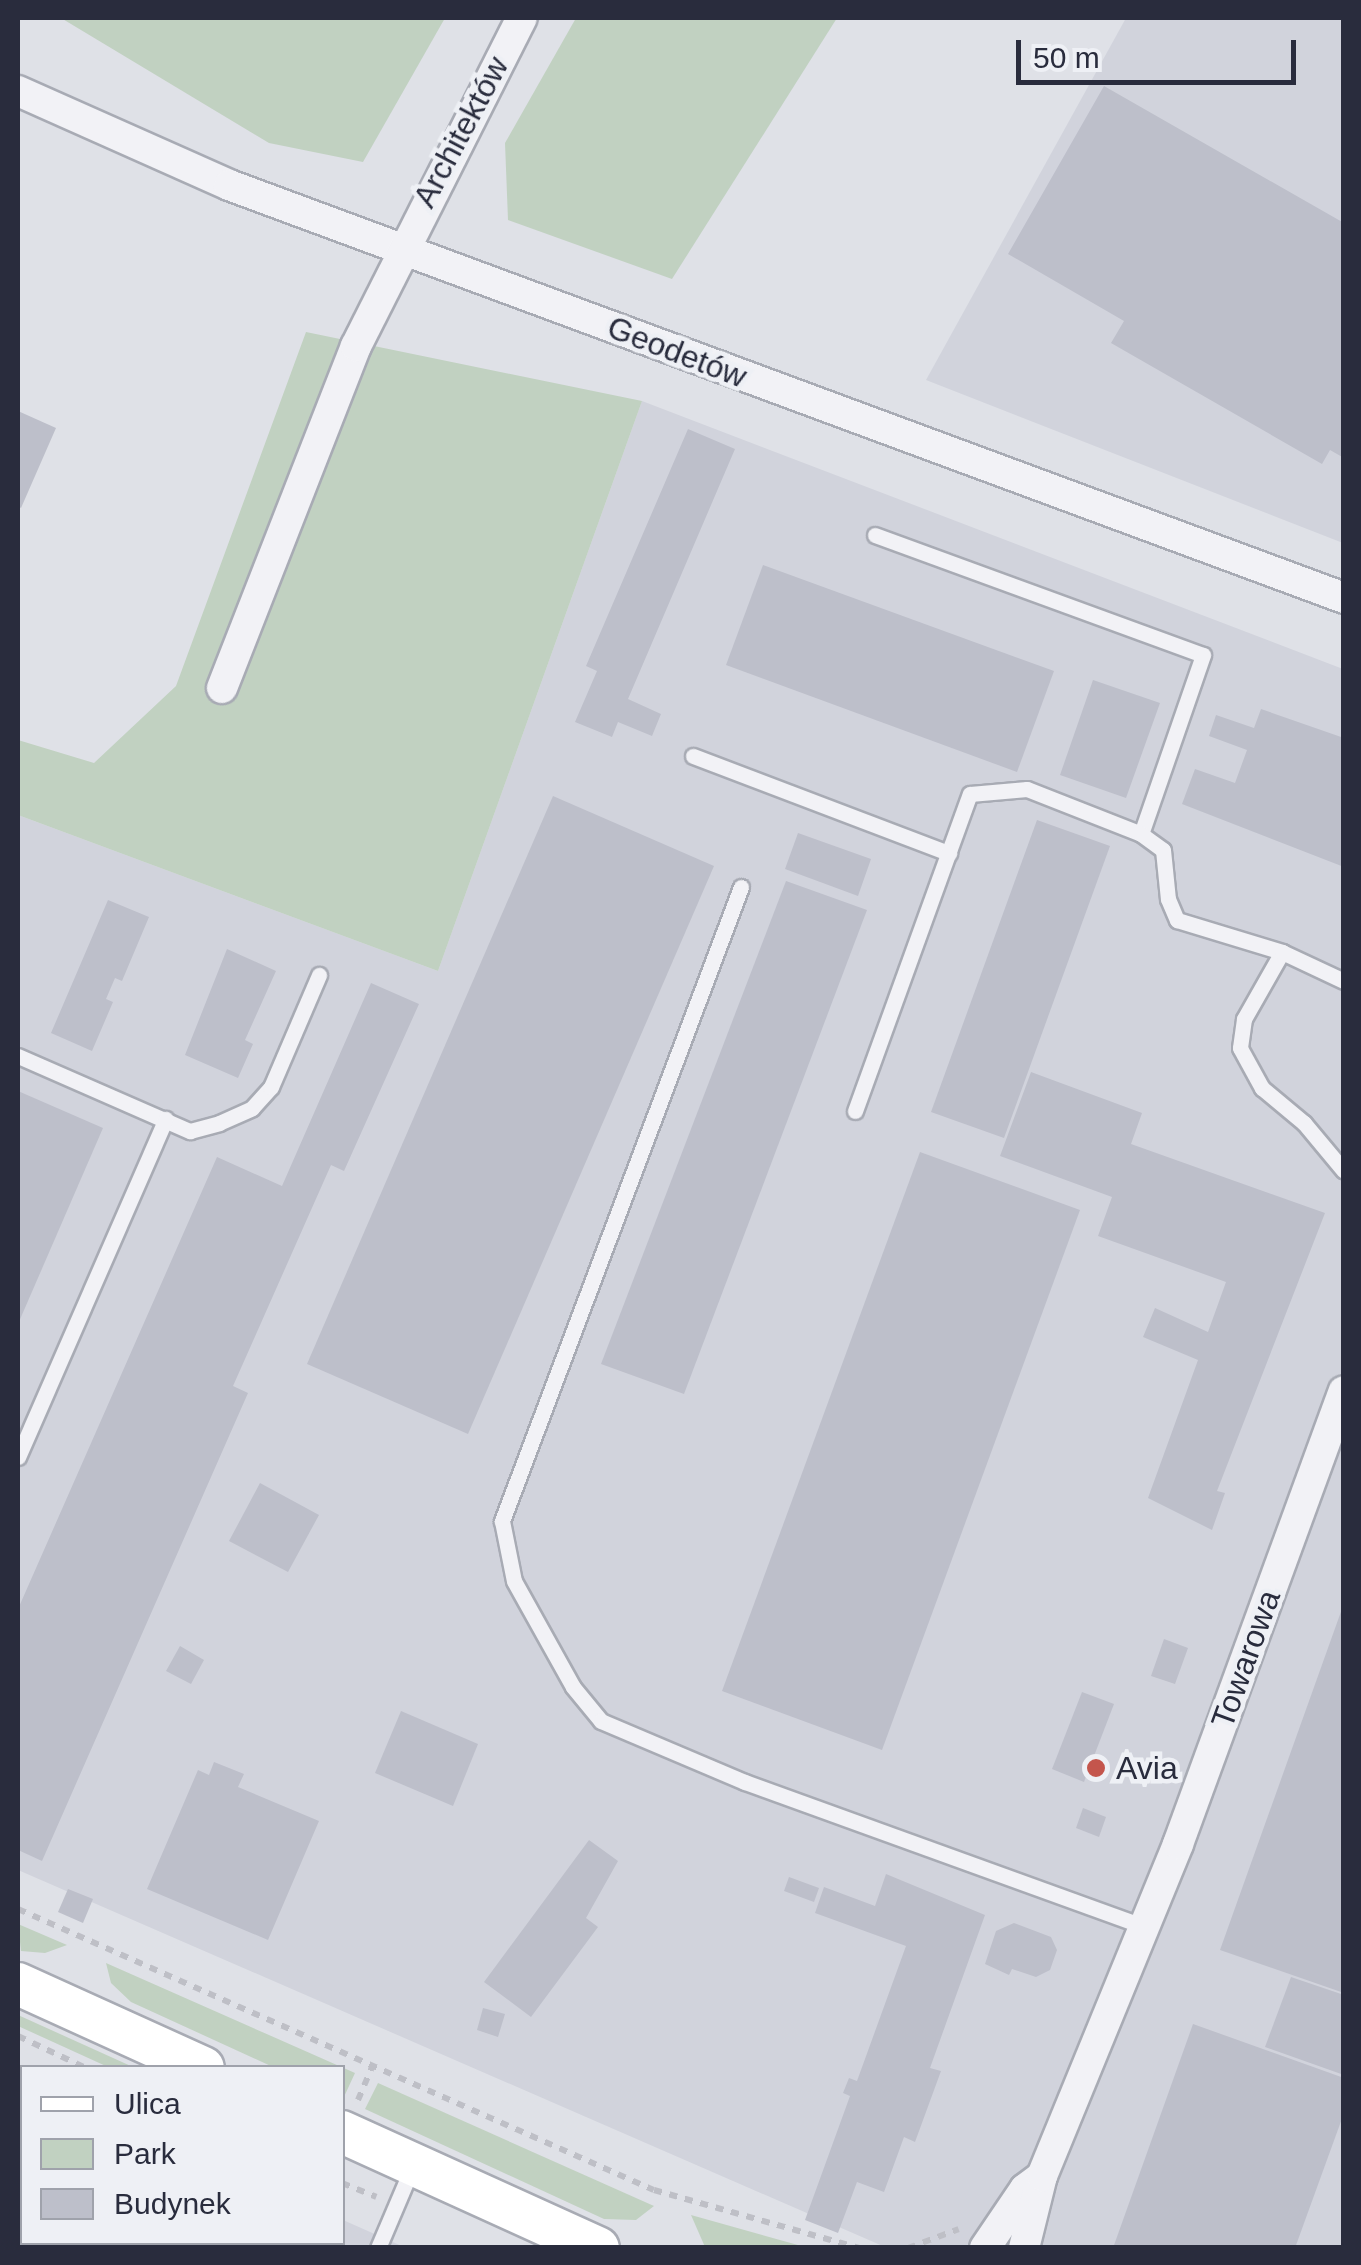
<!DOCTYPE html>
<html>
<head>
<meta charset="utf-8">
<style>
  body { margin:0 }
  #map { position:relative; width:1361px; height:2265px; overflow:hidden; background:#dfe1e7; font-family:Helvetica,sans-serif }
  div>[style] { position:absolute }
  [style*='--x'] { left:calc(var(--x)*1px); top:calc(var(--y)*1px); width:calc(var(--w)*1px); rotate:calc(var(--a)*1deg) }
  .built>* { inset:0; background:#d1d3dc }
  .green>* { inset:0; background:#c1d1c1 }
  .building>* { inset:0; background:#bdbfca }
  .path>* { height:6px; margin-top:-3px; transform-origin:0; background:repeating-linear-gradient(90deg,#bebfc6 0 8px,transparent 0 16px) }
  .roads { filter:drop-shadow(2px 0 #a8abb4) drop-shadow(-2px 0 #a8abb4) drop-shadow(0 2px #a8abb4) drop-shadow(0 -2px #a8abb4) }
  .lane>* { height:15px; margin:-7.5px; padding:0 7.5px; transform-origin:7.5px; border-radius:7.5px; background:#f2f2f6 }
  .street>* { height:30px; margin:-15px; padding:0 15px; transform-origin:15px; border-radius:15px; background:#f2f2f6 }
  .secondary>* { height:42px; margin:-21px; padding:0 21px; transform-origin:21px; border-radius:21px; background:#fff }
  .dots>* { width:28px; height:28px; translate:-50% -50%; box-sizing:border-box; border:5px solid #eef0f5; border-radius:50% }
  span { translate:-50% -50%; white-space:nowrap; text-align:center; line-height:1.15; -webkit-text-stroke:9px #eef0f5; paint-order:stroke }
  .street-label { font-size:32px; color:#292c3d }
  .poi-label { font-size:32px; color:#292c3d }
  .left { translate:0 -50%; text-align:left }
  .frame { position:absolute; inset:0; border:20px solid #292c3d; pointer-events:none }
  .legend { position:absolute; left:20px; top:2065px; width:325px; height:180px; box-sizing:border-box; background:#eef0f5; border:2px solid #9fa2ab; margin:0; padding:12px 18px; list-style:none; font-size:30px; color:#292c3d }
  .legend li { display:flex; align-items:center; gap:20px; height:50px }
  .legend b { width:50px; border:2px solid #9fa2ab }
  .scale { position:absolute; left:1016px; top:40px; width:280px; height:45px; box-sizing:border-box; border:5px solid #292c3d; border-top:0; padding-left:12px; font-size:30px; line-height:35px; white-space:nowrap; color:#292c3d; -webkit-text-stroke:8px #eef0f5; paint-order:stroke }
</style>
</head>
<body>
<div id="map">
  <div class="built">
    <div style="clip-path:polygon(1126px 18px,1343px 18px,1343px 543px,926px 380px)"></div>
    <div style="clip-path:polygon(642px 401px,1343px 669px,1343px 2247px,885px 2247px,18px 1870px,18px 815px,438px 971px)"></div>
    <div style="clip-path:polygon(18px 2076px,22px 2242px,342px 2242px,343px 2220px,404px 2247px,18px 2247px)"></div>
  </div>
  <div class="green">
    <div style="clip-path:polygon(61px 18px,445px 18px,363px 162px,269px 143px)"></div>
    <div style="clip-path:polygon(576px 18px,837px 18px,672px 279px,508px 220px,505px 143px)"></div>
    <div style="clip-path:polygon(306px 332px,642px 401px,438px 971px,18px 815px,18px 740px,94px 763px,176px 686px)"></div>
    <div style="clip-path:polygon(18px 1924px,67px 1945px,45px 1953px,21px 1951px)"></div>
    <div style="clip-path:polygon(106px 1963px,355px 2073px,343px 2099px,342px 2068px,273px 2067px,131px 2002px,111px 1983px)"></div>
    <div style="clip-path:polygon(18px 2015px,133px 2067px,108px 2067px,18px 2026px)"></div>
    <div style="clip-path:polygon(378px 2083px,654px 2206px,636px 2220px,604px 2219px,365px 2109px)"></div>
    <div style="clip-path:polygon(691px 2215px,805px 2247px,705px 2247px)"></div>
  </div>
  <div class="building">
    <div style="clip-path:polygon(1104px 86px,1344px 223px,1344px 458px,1330px 450px,1322px 464px,1111px 343px,1124px 321px,1008px 254px)"></div>
    <div style="clip-path:polygon(18px 411px,56px 428px,21px 508px,18px 506px)"></div>
    <div style="clip-path:polygon(688px 429px,735px 449px,628px 699px,661px 714px,652px 736px,618px 722px,612px 737px,575px 722px,597px 671px,586px 666px)"></div>
    <div style="clip-path:polygon(763px 565px,1054px 671px,1017px 772px,726px 665px)"></div>
    <div style="clip-path:polygon(1093px 680px,1160px 703px,1126px 798px,1060px 775px)"></div>
    <div style="clip-path:polygon(1261px 709px,1344px 738px,1344px 867px,1182px 804px,1195px 769px,1235px 783px,1247px 750px,1209px 736px,1216px 715px,1254px 728px)"></div>
    <div style="clip-path:polygon(553px 796px,714px 866px,468px 1434px,307px 1364px)"></div>
    <div style="clip-path:polygon(1037px 820px,1110px 846px,1004px 1138px,931px 1112px)"></div>
    <div style="clip-path:polygon(798px 833px,871px 859px,858px 896px,785px 869px)"></div>
    <div style="clip-path:polygon(786px 881px,867px 910px,684px 1394px,601px 1364px)"></div>
    <div style="clip-path:polygon(108px 900px,149px 917px,122px 981px,115px 978px,106px 999px,113px 1002px,92px 1051px,51px 1033px)"></div>
    <div style="clip-path:polygon(227px 949px,276px 971px,245px 1040px,253px 1044px,238px 1078px,185px 1055px)"></div>
    <div style="clip-path:polygon(371px 983px,419px 1004px,344px 1171px,331px 1165px,233px 1386px,248px 1393px,42px 1861px,18px 1850px,18px 1609px,217px 1157px,282px 1186px)"></div>
    <div style="clip-path:polygon(1031px 1072px,1142px 1113px,1131px 1144px,1325px 1213px,1217px 1491px,1225px 1493px,1212px 1530px,1148px 1498px,1198px 1360px,1143px 1337px,1155px 1308px,1208px 1332px,1226px 1282px,1098px 1236px,1112px 1197px,1000px 1156px)"></div>
    <div style="clip-path:polygon(18px 1091px,103px 1128px,18px 1324px)"></div>
    <div style="clip-path:polygon(920px 1152px,1080px 1210px,882px 1750px,722px 1691px)"></div>
    <div style="clip-path:polygon(260px 1483px,319px 1515px,288px 1572px,229px 1541px)"></div>
    <div style="clip-path:polygon(1343px 1606px,1344px 1607px,1344px 1993px,1220px 1950px)"></div>
    <div style="clip-path:polygon(1164px 1639px,1188px 1648px,1175px 1684px,1151px 1676px)"></div>
    <div style="clip-path:polygon(180px 1646px,204px 1660px,191px 1684px,166px 1671px)"></div>
    <div style="clip-path:polygon(1082px 1692px,1114px 1704px,1084px 1782px,1052px 1769px)"></div>
    <div style="clip-path:polygon(401px 1711px,478px 1744px,453px 1806px,375px 1773px)"></div>
    <div style="clip-path:polygon(214px 1762px,244px 1774px,238px 1787px,319px 1821px,268px 1940px,147px 1889px,198px 1770px,209px 1775px)"></div>
    <div style="clip-path:polygon(1083px 1808px,1106px 1817px,1099px 1837px,1076px 1828px)"></div>
    <div style="clip-path:polygon(589px 1840px,618px 1861px,586px 1918px,598px 1927px,531px 2017px,484px 1982px)"></div>
    <div style="clip-path:polygon(886px 1874px,985px 1915px,930px 2068px,941px 2071px,915px 2142px,904px 2137px,884px 2192px,857px 2182px,838px 2233px,805px 2220px,850px 2096px,843px 2093px,849px 2078px,857px 2081px,906px 1946px,815px 1913px,824px 1887px,875px 1906px)"></div>
    <div style="clip-path:polygon(789px 1877px,819px 1888px,814px 1902px,784px 1891px)"></div>
    <div style="clip-path:polygon(68px 1889px,93px 1899px,83px 1923px,58px 1912px)"></div>
    <div style="clip-path:polygon(1014px 1923px,1051px 1937px,1057px 1950px,1050px 1970px,1036px 1977px,1012px 1969px,1009px 1975px,985px 1964px,996px 1931px)"></div>
    <div style="clip-path:polygon(1291px 1977px,1344px 1995px,1344px 2075px,1265px 2047px)"></div>
    <div style="clip-path:polygon(483px 2008px,505px 2014px,498px 2037px,477px 2030px)"></div>
    <div style="clip-path:polygon(1193px 2024px,1344px 2078px,1344px 2113px,1295px 2248px,1113px 2248px)"></div>
    <div style="clip-path:polygon(22px 2224px,22px 2242px,81px 2242px,18px 2248px)"></div>
  </div>
  <div class="path">
    <div style="--x:18;--y:1909;--w:695;--a:23.84"></div>
    <div style="--x:654;--y:2190;--w:213;--a:15.8"></div>
    <div style="--x:18;--y:2036;--w:75;--a:25.2"></div>
    <div style="--x:358;--y:2100;--w:39;--a:-67"></div>
    <div style="--x:342;--y:2183;--w:37;--a:22"></div>
    <div style="--x:908;--y:2248;--w:54;--a:-20.4"></div>
  </div>
  <div class="roads">
    <div class="lane">
      <div style="--x:875;--y:535;--w:349;--a:20.1"></div>
      <div style="--x:1203;--y:655;--w:189;--a:109.1"></div>
      <div style="--x:693;--y:756;--w:274;--a:20.8"></div>
      <div style="--x:741;--y:887;--w:678;--a:110.66"></div>
      <div style="--x:502;--y:1521;--w:61;--a:78.7"></div>
      <div style="--x:514;--y:1581;--w:121;--a:60.9"></div>
      <div style="--x:573;--y:1687;--w:44;--a:50.5"></div>
      <div style="--x:601;--y:1721;--w:156;--a:23"></div>
      <div style="--x:745;--y:1782;--w:425;--a:19.9"></div>
      <div style="--x:1282;--y:952;--w:77;--a:119.6"></div>
      <div style="--x:1244;--y:1019;--w:29;--a:98"></div>
      <div style="--x:1240;--y:1048;--w:46;--a:61.2"></div>
      <div style="--x:1262;--y:1088;--w:55;--a:39.8"></div>
      <div style="--x:1304;--y:1123;--w:62;--a:50.2"></div>
      <div style="--x:18;--y:1056;--w:188;--a:23.6"></div>
      <div style="--x:190;--y:1131;--w:30;--a:-15"></div>
      <div style="--x:219;--y:1123;--w:36;--a:-24"></div>
      <div style="--x:252;--y:1108;--w:28;--a:-48"></div>
      <div style="--x:271;--y:1087;--w:122;--a:-66.8"></div>
      <div style="--x:855;--y:1111;--w:337;--a:-70.1"></div>
      <div style="--x:970;--y:794;--w:57;--a:-5"></div>
      <div style="--x:1027;--y:789;--w:123;--a:21.5"></div>
      <div style="--x:1141;--y:834;--w:27;--a:36"></div>
      <div style="--x:1163;--y:850;--w:49;--a:84.2"></div>
      <div style="--x:1168;--y:899;--w:23;--a:67"></div>
      <div style="--x:1177;--y:920;--w:110;--a:16.9"></div>
      <div style="--x:1282;--y:952;--w:68;--a:25.1"></div>
      <div style="--x:18;--y:1457;--w:369;--a:-66.4"></div>
      <div style="--x:18;--y:2113;--w:4;--a:27"></div>
      <div style="--x:378;--y:2248;--w:87;--a:-67"></div>
    </div>
    <div class="street">
      <div style="--x:18;--y:91;--w:231;--a:24"></div>
      <div style="--x:229;--y:185;--w:1189;--a:20.32"></div>
      <div style="--x:222;--y:688;--w:367;--a:-68.6"></div>
      <div style="--x:356;--y:346;--w:368;--a:-63.2"></div>
      <div style="--x:985;--y:2248;--w:71;--a:-55.9"></div>
      <div style="--x:1025;--y:2189;--w:21;--a:-37"></div>
      <div style="--x:1024;--y:2248;--w:74;--a:-76"></div>
      <div style="--x:1042;--y:2176;--w:359;--a:-67.7"></div>
      <div style="--x:1178;--y:1844;--w:482;--a:-69.9"></div>
    </div>
    <div class="secondary">
      <div style="--x:18;--y:1984;--w:203;--a:24.4"></div>
      <div style="--x:342;--y:2132;--w:281;--a:24.4"></div>
    </div>
  </div>
  <div class="dots">
    <div style="left:1096px;top:1768px;background:#c4554c"></div>
  </div>
  <div class="street-label">
    <span style="left:461px;top:132px;rotate:-62deg">Architektów</span>
    <span style="left:677px;top:352px;rotate:21deg">Geodetów</span>
    <span style="left:1246px;top:1659px;rotate:-70deg">Towarowa</span>
  </div>
  <div class="poi-label">
    <span class="left" style="left:1116px;top:1768px">Avia</span>
  </div>
  <div class="frame"></div>
  <ul class="legend">
  <li><b style="height:12px;background:#fff"></b>Ulica</li>
  <li><b style="height:28px;background:#c1d1c1"></b>Park</li>
  <li><b style="height:28px;background:#bdbfca"></b>Budynek</li>
  </ul>
  <div class="scale">50 m</div>
</div>
</body>
</html>
